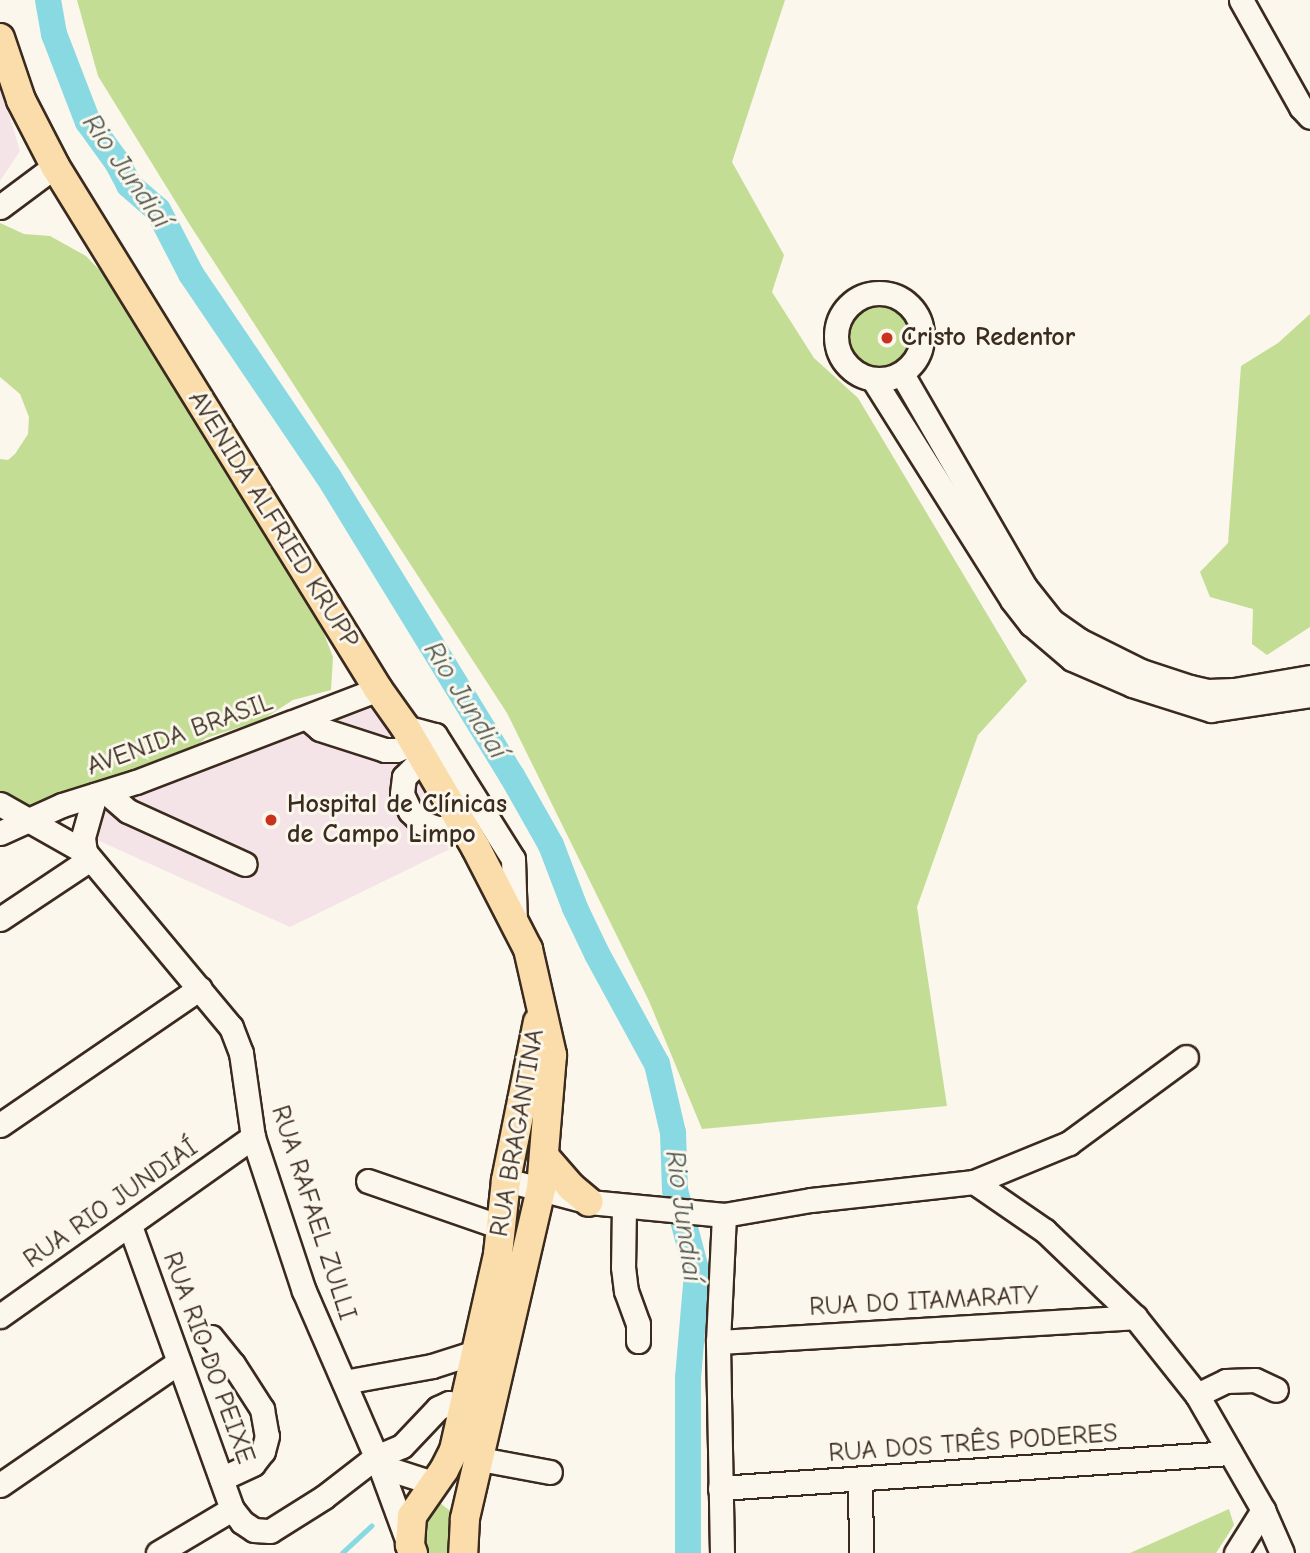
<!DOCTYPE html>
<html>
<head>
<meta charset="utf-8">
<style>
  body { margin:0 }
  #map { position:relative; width:1310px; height:1553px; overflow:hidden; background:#fbf7ec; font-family:"Comic Neue",sans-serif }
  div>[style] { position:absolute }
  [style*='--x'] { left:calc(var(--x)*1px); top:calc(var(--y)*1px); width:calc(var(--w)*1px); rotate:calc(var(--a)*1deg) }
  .built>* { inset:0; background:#f4e4e8 }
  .green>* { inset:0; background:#c3dd94 }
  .round { border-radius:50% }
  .stream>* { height:4.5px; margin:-2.25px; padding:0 2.25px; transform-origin:2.25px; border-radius:2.25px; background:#89d9e3 }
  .river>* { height:26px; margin:-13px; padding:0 13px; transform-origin:13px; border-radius:13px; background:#89d9e3 }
  .roads { filter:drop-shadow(2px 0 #3b2a1e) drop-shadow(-2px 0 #3b2a1e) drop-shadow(0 2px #3b2a1e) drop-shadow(0 -2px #3b2a1e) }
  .minor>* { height:23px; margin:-11.5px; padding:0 11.5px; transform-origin:11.5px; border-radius:11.5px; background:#fbf7ec }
  .minor>.ring { margin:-11.5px; padding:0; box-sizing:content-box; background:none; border:23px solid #fbf7ec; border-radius:50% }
  .major>* { height:28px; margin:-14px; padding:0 14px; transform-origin:14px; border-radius:14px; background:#faddab }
  .dots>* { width:19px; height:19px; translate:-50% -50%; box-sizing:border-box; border:4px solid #fbf7ec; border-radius:50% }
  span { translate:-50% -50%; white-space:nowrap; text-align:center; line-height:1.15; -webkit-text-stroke:6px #fbf7ec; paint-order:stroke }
  .poi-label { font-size:26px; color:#3b2a1e; font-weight:700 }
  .left { translate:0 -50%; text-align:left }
  .street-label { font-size:26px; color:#3b2a1e }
  .water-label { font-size:28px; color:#4e564f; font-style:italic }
</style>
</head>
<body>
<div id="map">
  <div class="built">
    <div style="clip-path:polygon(0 84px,20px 151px,0 181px)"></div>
    <div style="clip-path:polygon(374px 704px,460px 844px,290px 927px,95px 839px,101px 802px)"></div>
  </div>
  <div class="green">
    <div style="clip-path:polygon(77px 0,785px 0,732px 162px,784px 255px,772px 292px,814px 358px,858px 398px,1027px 681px,978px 735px,917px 907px,947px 1106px,702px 1129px,649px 1001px,507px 713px,190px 225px,98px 76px)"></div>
    <div style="clip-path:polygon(0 223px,24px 234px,50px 236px,86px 256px,139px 311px,168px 376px,207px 434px,319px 621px,333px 657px,331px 690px,293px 700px,262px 720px,206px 738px,170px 768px,39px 810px,0 810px,0 459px,8px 460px,15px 454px,28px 434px,29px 417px,20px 394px,0 377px)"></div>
    <div class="round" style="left:849px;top:306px;width:64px;height:64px"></div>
    <div style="clip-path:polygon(1310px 314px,1310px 627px,1267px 655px,1252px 644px,1253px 609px,1210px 597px,1200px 572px,1228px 543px,1241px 366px,1278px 343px)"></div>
    <div style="clip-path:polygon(440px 1503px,453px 1513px,452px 1553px,424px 1553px,422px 1513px,429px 1505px)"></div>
    <div style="clip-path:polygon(1229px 1509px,1234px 1525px,1216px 1553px,1130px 1553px)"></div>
  </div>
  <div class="stream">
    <div style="--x:342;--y:1553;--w:40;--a:-43"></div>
  </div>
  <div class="river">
    <div style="--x:48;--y:0;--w:35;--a:80"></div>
    <div style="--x:54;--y:34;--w:94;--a:68.9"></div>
    <div style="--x:88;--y:122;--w:49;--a:54.1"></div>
    <div style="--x:117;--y:162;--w:26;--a:62"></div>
    <div style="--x:129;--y:185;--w:38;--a:41"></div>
    <div style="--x:158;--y:210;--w:72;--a:62.7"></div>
    <div style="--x:191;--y:274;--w:244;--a:55.9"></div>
    <div style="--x:328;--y:476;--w:352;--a:58.5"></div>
    <div style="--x:512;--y:776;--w:79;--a:60.5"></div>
    <div style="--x:551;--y:845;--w:67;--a:69.1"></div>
    <div style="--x:575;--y:908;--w:51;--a:64.4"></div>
    <div style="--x:597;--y:954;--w:125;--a:61.4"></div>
    <div style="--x:657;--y:1064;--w:71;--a:76.9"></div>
    <div style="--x:673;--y:1133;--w:57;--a:88"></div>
    <div style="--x:675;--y:1190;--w:86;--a:75.2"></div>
    <div style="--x:697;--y:1273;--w:105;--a:94.9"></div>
    <div style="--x:688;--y:1378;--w:175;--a:90"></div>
  </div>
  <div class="roads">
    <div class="minor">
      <div style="--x:1241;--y:0;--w:123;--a:60.7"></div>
      <div style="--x:1301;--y:107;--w:13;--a:48"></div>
      <div style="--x:0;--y:207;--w:69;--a:-36.7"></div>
      <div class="ring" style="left:836px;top:293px;width:63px;height:63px"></div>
      <div style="--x:902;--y:374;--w:246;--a:60"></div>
      <div style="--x:1025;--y:587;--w:43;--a:51.5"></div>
      <div style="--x:1052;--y:621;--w:33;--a:35"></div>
      <div style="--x:1079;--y:640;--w:69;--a:26.6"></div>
      <div style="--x:1141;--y:671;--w:52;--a:18.1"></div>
      <div style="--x:1190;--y:687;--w:18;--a:13"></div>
      <div style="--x:1208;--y:691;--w:26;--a:-2"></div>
      <div style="--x:1234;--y:690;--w:77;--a:-9.7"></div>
      <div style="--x:873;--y:379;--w:261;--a:57.8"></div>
      <div style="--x:1012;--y:600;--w:31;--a:52"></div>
      <div style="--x:1031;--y:624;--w:54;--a:40.5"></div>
      <div style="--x:1072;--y:659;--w:65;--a:23.4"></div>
      <div style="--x:1132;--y:685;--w:83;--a:17.6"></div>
      <div style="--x:1211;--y:710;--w:100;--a:-8.6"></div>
      <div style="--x:307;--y:718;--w:17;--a:40"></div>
      <div style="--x:320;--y:729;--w:68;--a:17.9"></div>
      <div style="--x:385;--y:750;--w:11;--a:0"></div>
      <div style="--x:396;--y:750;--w:19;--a:-21"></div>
      <div style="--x:405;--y:727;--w:31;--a:15"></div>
      <div style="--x:435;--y:735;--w:146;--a:57.8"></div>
      <div style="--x:513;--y:859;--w:62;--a:88.2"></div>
      <div style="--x:423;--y:758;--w:27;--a:135"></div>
      <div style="--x:404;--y:777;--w:17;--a:97"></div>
      <div style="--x:402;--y:794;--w:19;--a:65"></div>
      <div style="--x:410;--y:811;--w:17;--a:45"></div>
      <div style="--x:422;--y:823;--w:16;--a:18"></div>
      <div style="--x:437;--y:828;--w:28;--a:0"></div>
      <div style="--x:106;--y:792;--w:29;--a:41"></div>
      <div style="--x:128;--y:811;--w:128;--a:24.4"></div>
      <div style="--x:0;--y:804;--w:98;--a:29.5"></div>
      <div style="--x:85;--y:852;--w:228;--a:50.2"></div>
      <div style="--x:231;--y:1027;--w:28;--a:69"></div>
      <div style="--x:241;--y:1053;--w:85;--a:81.9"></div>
      <div style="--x:253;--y:1137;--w:162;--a:71.7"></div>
      <div style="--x:304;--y:1291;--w:191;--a:66.5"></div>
      <div style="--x:380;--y:1466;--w:84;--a:69.8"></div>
      <div style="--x:0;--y:833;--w:68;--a:-24.3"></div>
      <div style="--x:62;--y:805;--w:77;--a:-17.3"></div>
      <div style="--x:136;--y:782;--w:259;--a:-21"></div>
      <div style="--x:85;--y:852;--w:15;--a:-98"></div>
      <div style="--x:83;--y:837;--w:44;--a:-74.1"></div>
      <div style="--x:0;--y:919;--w:108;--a:-33.7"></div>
      <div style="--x:0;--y:1125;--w:242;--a:-34.4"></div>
      <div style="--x:506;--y:1180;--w:86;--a:14.8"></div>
      <div style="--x:589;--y:1202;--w:136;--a:5.5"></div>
      <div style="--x:724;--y:1215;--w:88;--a:-9.8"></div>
      <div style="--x:811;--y:1200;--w:164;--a:-6.3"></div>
      <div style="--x:974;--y:1182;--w:103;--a:-22.3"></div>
      <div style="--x:1069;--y:1143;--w:145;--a:-36.3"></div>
      <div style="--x:368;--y:1181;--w:141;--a:19.1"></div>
      <div style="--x:974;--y:1182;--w:86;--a:34.6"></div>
      <div style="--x:1045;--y:1231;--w:124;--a:43.7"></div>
      <div style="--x:1135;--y:1317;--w:100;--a:51.5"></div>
      <div style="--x:1197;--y:1395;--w:133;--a:60.1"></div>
      <div style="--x:1263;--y:1510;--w:47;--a:66.2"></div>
      <div style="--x:624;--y:1206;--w:61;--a:90.9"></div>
      <div style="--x:623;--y:1267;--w:24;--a:83"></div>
      <div style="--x:626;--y:1291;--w:35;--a:70"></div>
      <div style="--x:638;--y:1324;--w:17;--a:90"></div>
      <div style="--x:130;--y:1226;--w:301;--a:70.2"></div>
      <div style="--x:232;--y:1509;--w:16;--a:52"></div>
      <div style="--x:242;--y:1522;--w:14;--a:34"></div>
      <div style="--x:254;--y:1530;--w:16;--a:4"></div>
      <div style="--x:270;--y:1531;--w:64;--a:-32.2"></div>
      <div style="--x:324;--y:1497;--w:66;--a:-37.6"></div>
      <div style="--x:376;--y:1457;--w:28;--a:-23"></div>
      <div style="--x:402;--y:1446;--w:52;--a:-46.5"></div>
      <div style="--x:438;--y:1408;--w:12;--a:-24"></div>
      <div style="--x:449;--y:1403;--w:16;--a:15"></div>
      <div style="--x:0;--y:1316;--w:310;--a:-35.3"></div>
      <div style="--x:211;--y:1337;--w:35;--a:51"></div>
      <div style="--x:233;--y:1364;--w:54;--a:57.2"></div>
      <div style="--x:262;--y:1409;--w:27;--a:80"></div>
      <div style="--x:267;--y:1436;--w:16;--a:105"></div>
      <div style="--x:263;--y:1451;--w:16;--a:128"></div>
      <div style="--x:253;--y:1464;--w:35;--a:155"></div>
      <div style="--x:718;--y:1342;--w:418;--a:-3.4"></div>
      <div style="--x:344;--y:1382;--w:89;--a:-10.3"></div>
      <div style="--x:432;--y:1366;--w:46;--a:-17.7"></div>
      <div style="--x:1197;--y:1395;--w:32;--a:-26"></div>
      <div style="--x:1226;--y:1381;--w:29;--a:-2"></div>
      <div style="--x:1255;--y:1380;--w:23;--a:25"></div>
      <div style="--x:480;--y:1459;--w:71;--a:10.5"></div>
      <div style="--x:380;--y:1466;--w:56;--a:17.8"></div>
      <div style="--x:860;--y:1480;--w:73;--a:89.2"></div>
      <div style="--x:0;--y:1485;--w:217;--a:-34.5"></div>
      <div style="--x:720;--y:1488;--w:511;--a:-3.93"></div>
      <div style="--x:158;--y:1553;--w:86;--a:-30.7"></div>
      <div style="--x:722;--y:1553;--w:211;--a:-91.1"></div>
      <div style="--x:718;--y:1342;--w:127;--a:-87.3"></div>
      <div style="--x:1236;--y:1553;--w:51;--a:-57.9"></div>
    </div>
    <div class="major">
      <div style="--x:0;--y:38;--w:65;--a:71.3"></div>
      <div style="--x:21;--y:100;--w:74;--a:62.7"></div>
      <div style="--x:55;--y:166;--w:615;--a:58.3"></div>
      <div style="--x:378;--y:689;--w:47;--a:54.6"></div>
      <div style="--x:405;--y:727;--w:140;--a:59.6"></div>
      <div style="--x:476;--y:848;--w:114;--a:62.8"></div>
      <div style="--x:528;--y:949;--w:109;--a:77.2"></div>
      <div style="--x:552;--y:1055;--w:134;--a:94.7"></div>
      <div style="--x:541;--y:1189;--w:339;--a:103"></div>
      <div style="--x:465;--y:1519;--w:34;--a:93"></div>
      <div style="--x:544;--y:1156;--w:41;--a:48.9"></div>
      <div style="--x:571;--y:1187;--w:23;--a:40"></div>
      <div style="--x:413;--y:1553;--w:9;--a:-111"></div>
      <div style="--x:410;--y:1545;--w:29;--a:-86"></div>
      <div style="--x:412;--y:1516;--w:56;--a:-55.2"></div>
      <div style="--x:444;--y:1470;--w:22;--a:-63"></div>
      <div style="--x:454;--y:1450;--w:201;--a:-77.3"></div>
      <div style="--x:498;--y:1254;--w:74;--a:-83.8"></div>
      <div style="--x:506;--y:1180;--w:161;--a:-78.6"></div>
    </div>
  </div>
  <div class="dots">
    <div style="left:887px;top:338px;background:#c8321e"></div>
    <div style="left:271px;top:820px;background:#c8321e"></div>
  </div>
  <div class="poi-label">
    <span class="left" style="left:901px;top:338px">Cristo Redentor</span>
    <span class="left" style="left:287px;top:820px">Hospital de Clínicas<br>de Campo Limpo</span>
  </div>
  <div class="street-label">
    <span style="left:273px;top:520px;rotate:58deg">AVENIDA ALFRIED KRUPP</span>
    <span style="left:180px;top:735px;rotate:-20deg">AVENIDA BRASIL</span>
    <span style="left:518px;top:1133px;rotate:-80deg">RUA BRAGANTINA</span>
    <span style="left:111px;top:1204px;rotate:-35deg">RUA RIO JUNDIAÍ</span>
    <span style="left:313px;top:1213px;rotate:72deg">RUA RAFAEL ZULLI</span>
    <span style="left:924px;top:1302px;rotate:-3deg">RUA DO ITAMARATY</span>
    <span style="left:208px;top:1358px;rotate:70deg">RUA RIO DO PEIXE</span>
    <span style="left:973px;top:1444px;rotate:-4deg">RUA DOS TRÊS PODERES</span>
  </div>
  <div class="water-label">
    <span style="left:127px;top:171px;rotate:55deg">Rio Jundiaí</span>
    <span style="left:466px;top:700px;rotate:58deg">Rio Jundiaí</span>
    <span style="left:684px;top:1216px;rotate:82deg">Rio Jundiaí</span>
  </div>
</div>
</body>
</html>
